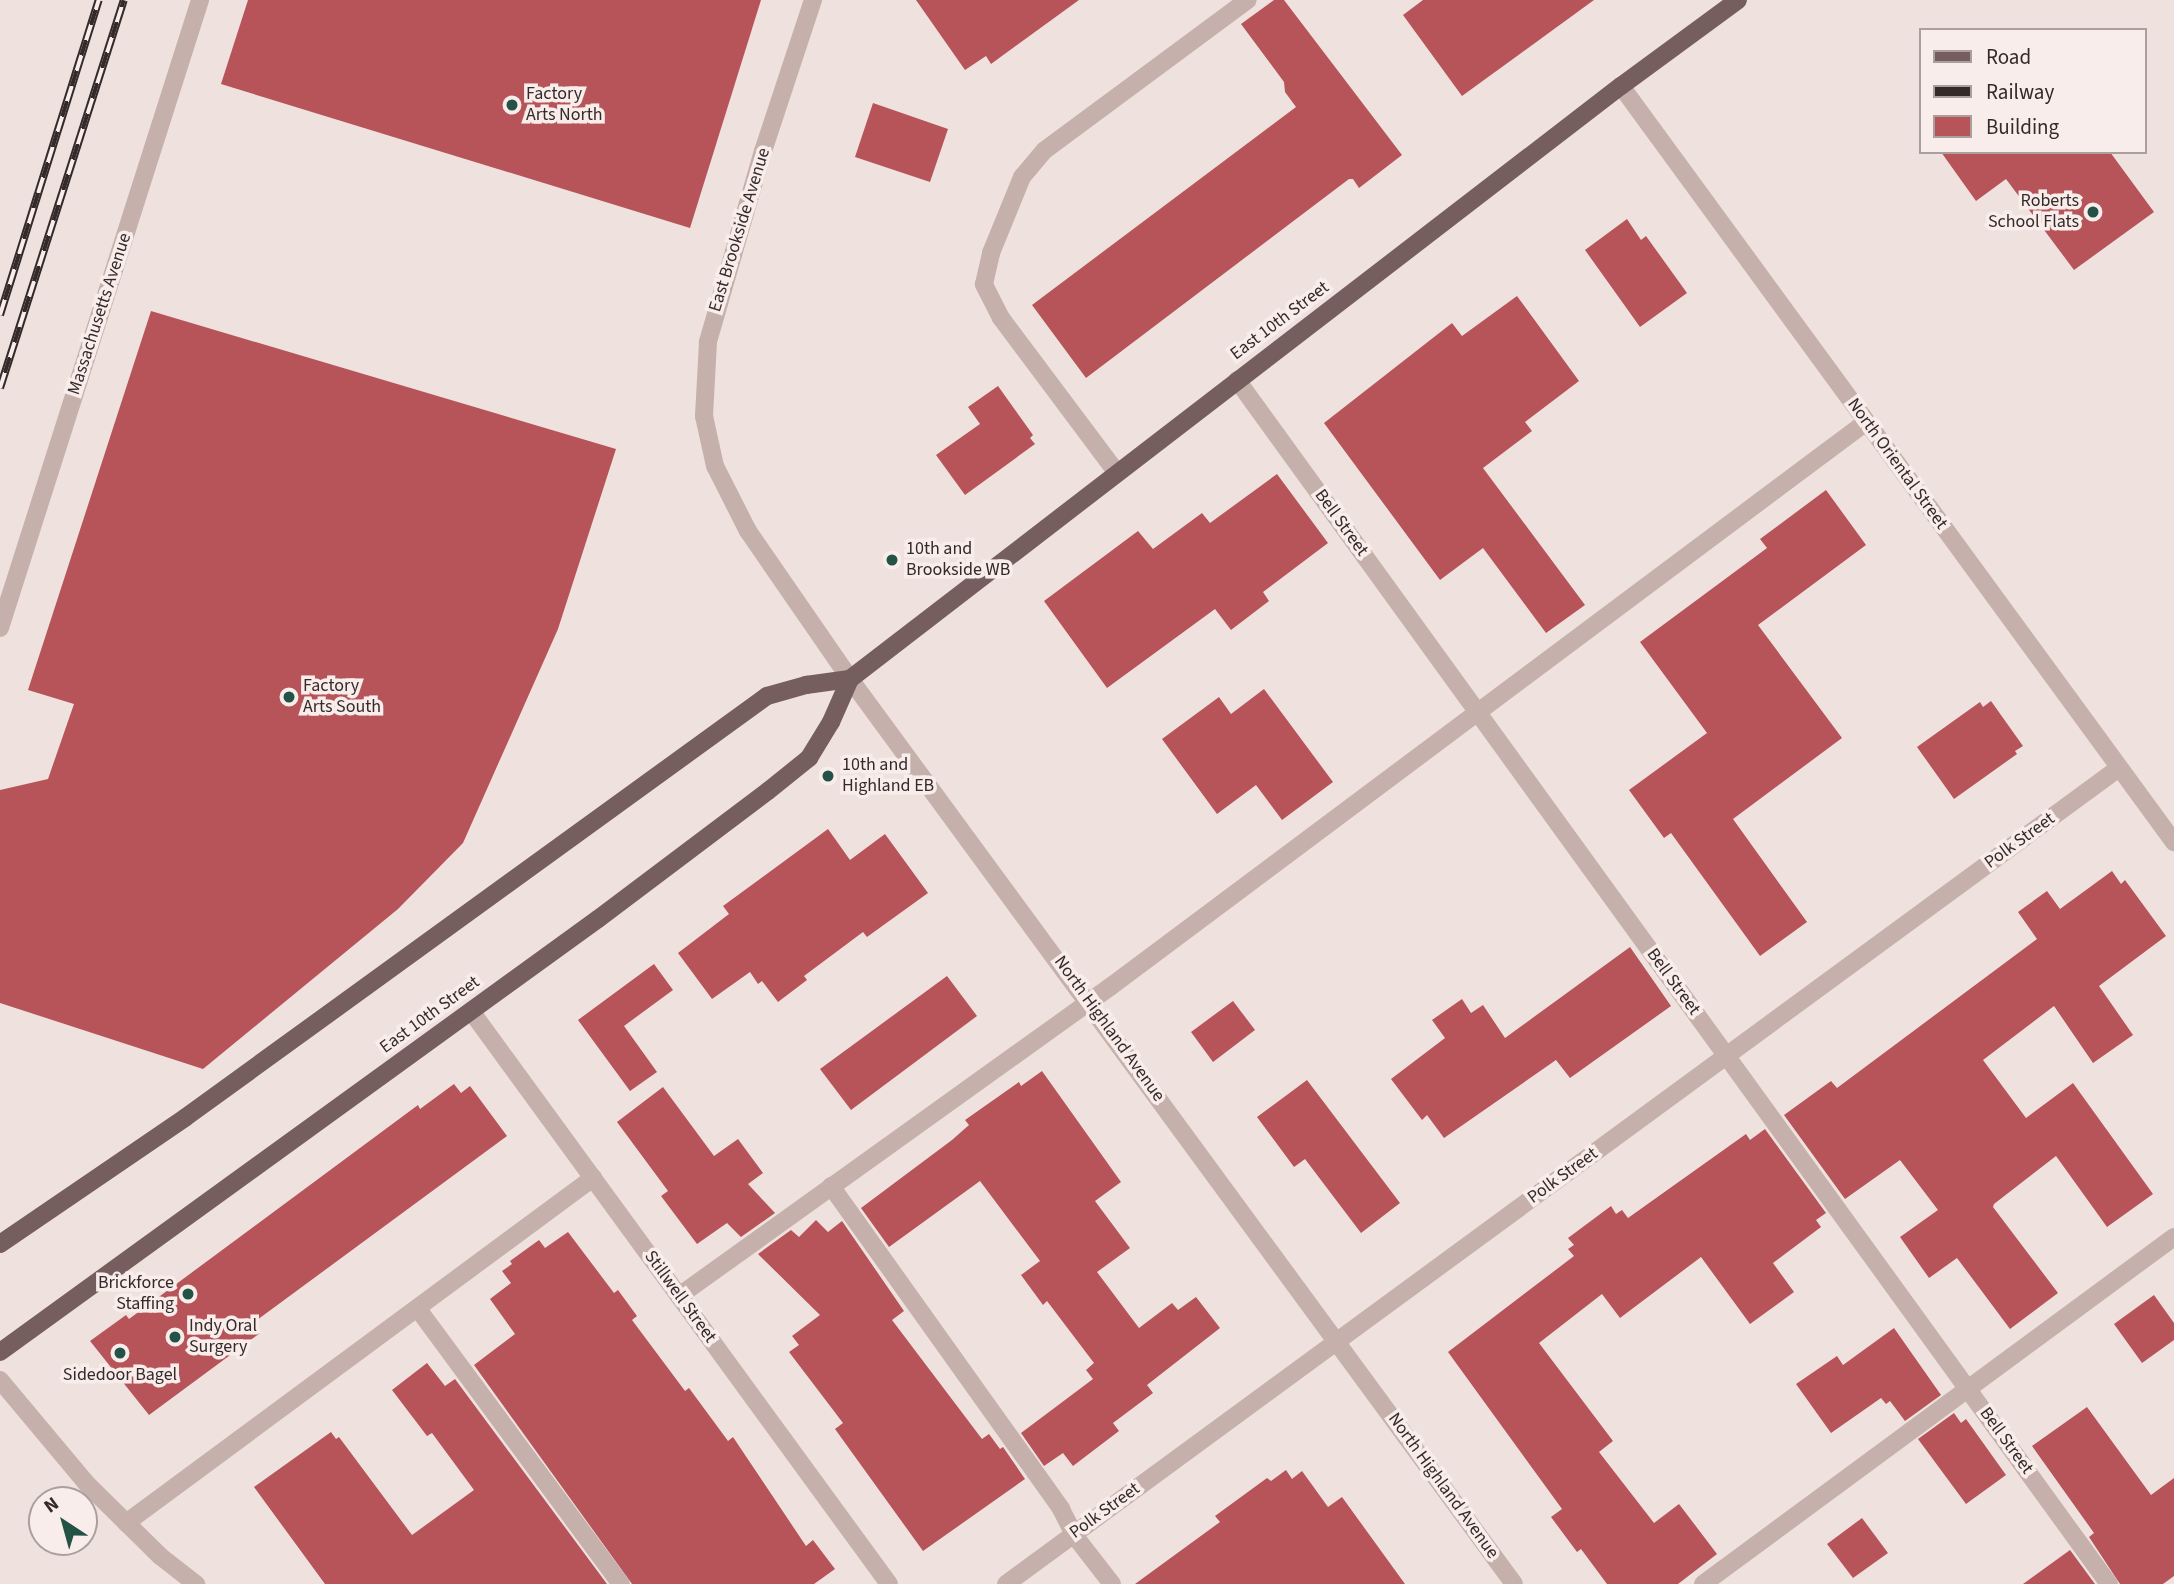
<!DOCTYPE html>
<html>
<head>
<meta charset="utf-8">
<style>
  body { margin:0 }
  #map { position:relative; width:2174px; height:1584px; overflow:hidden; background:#efe2de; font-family:"Source Sans 3",sans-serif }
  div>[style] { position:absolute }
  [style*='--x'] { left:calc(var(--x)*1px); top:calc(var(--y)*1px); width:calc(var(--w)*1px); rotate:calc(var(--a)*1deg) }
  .building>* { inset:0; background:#b75459 }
  .minor>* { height:18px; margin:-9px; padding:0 9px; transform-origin:9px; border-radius:9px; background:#c6b0ab }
  .major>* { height:18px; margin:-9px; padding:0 9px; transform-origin:9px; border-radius:9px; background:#755e5d }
  .rail>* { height:8px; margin-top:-4px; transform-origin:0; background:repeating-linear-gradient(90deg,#f8edea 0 16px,#352a2a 0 32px); box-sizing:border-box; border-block:2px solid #352a2a }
  .dots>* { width:19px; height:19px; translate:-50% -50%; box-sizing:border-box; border:4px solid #f8edea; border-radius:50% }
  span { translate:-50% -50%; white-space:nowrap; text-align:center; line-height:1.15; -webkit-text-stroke:7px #f8edea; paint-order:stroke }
  .poi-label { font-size:18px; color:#352a2a }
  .left { translate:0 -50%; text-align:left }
  .right { translate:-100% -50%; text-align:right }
  .street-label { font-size:18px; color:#352a2a }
  .legend { position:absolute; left:1919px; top:28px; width:228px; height:126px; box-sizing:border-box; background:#f8edea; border:2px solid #aa9f9d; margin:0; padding:9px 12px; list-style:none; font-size:21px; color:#352a2a }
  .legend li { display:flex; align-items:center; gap:14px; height:35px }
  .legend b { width:35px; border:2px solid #aa9f9d }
  .north { position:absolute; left:28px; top:1486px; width:70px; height:70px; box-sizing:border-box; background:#f8edea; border:2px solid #aa9f9d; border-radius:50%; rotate:324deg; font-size:19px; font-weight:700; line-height:28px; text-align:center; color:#352a2a }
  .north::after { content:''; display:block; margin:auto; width:24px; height:32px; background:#245247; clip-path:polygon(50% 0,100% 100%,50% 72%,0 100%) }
</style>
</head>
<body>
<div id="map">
  <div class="building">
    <div style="clip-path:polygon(248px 0,761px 0,690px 228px,221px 84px)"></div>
    <div style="clip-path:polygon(916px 0,1079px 0,991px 64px,986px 56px,965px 70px)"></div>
    <div style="clip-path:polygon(1274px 0,1284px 0,1402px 155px,1359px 188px,1353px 179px,1349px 179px,1086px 378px,1032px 305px,1296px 107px,1285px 92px,1284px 82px,1241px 24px)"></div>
    <div style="clip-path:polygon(1423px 0,1594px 0,1462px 96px,1403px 15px)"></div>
    <div style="clip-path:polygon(873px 103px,948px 129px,930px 182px,855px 157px)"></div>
    <div style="clip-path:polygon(1941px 152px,2110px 152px,2154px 212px,2074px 270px,2006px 179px,1976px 201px)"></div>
    <div style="clip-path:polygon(1627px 219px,1641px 240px,1646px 236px,1687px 293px,1640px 327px,1585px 250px)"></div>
    <div style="clip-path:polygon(1517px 296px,1579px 381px,1525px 422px,1532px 431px,1483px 468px,1585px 605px,1546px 633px,1483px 548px,1440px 580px,1324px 423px,1452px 323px,1462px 336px)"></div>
    <div style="clip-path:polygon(151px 311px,616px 449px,558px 629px,463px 843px,398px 909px,203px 1069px,0 1003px,0 790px,48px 779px,74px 704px,28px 690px)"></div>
    <div style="clip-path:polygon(998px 386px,1033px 435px,1030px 438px,1035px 444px,965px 495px,936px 455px,980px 424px,968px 407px)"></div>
    <div style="clip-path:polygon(1277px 474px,1328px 543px,1263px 592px,1269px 601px,1231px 630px,1215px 609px,1107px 688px,1044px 601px,1138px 531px,1153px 549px,1202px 513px,1210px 523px)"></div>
    <div style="clip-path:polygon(1826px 490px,1866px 545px,1758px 625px,1842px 738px,1733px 819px,1807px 922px,1760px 956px,1671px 833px,1664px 838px,1629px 790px,1707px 733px,1640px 642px,1767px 548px,1760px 539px)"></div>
    <div style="clip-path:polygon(1264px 689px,1333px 782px,1282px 820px,1256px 785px,1217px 814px,1162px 739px,1219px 697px,1231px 714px)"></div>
    <div style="clip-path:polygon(1991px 701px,2023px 746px,2015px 751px,2017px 754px,1954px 799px,1917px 747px,1980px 702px,1983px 707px)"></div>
    <div style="clip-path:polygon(828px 829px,850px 860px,885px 834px,928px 893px,867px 937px,863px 932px,804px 976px,807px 980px,778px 1002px,762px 981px,758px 984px,750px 972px,712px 999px,678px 953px,729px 914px,723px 906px)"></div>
    <div style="clip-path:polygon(2112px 871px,2121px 884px,2125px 880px,2166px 936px,2099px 986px,2133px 1035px,2093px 1063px,2054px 1006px,1983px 1060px,2026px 1118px,2073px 1083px,2153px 1194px,2107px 1227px,2056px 1156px,1994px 1204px,1993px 1207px,2058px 1293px,2010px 1329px,1957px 1258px,1929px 1278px,1900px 1237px,1938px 1210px,1900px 1160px,1845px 1199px,1784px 1115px,1831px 1081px,1837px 1088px,2037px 939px,2018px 912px,2047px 891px,2060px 909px)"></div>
    <div style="clip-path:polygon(1630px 947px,1671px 1006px,1570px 1078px,1556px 1060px,1444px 1138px,1427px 1115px,1422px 1120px,1391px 1079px,1445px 1038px,1432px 1020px,1462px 999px,1471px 1013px,1483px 1005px,1505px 1038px)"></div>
    <div style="clip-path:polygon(654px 964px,673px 990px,624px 1026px,657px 1072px,630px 1091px,578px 1020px)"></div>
    <div style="clip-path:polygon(947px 976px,977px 1016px,851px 1110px,820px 1069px)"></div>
    <div style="clip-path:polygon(1233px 1001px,1255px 1030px,1213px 1062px,1191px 1032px)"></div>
    <div style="clip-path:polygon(1042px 1071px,1121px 1182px,1095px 1201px,1130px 1248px,1097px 1272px,1139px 1328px,1172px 1303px,1178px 1310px,1196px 1297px,1220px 1328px,1147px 1385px,1153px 1393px,1113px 1423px,1119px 1431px,1073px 1466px,1063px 1453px,1044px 1466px,1021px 1433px,1093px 1379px,1086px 1370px,1094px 1363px,1047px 1301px,1043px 1305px,1021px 1275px,1040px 1261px,980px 1181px,889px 1247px,861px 1208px,952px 1140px,969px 1125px,965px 1120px,1019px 1082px,1021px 1086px)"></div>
    <div style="clip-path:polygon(1307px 1080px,1400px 1203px,1361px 1233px,1305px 1159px,1294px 1167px,1257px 1117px)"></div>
    <div style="clip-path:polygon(454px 1084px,461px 1093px,470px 1086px,507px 1136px,253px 1323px,260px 1333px,149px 1415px,90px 1341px,126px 1315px,129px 1319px,418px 1105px,420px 1109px)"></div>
    <div style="clip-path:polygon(663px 1087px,714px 1156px,738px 1139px,763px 1173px,748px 1184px,775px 1213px,741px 1237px,727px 1223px,697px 1244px,661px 1196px,668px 1191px,617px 1122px)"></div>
    <div style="clip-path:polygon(1765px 1129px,1826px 1213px,1816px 1220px,1821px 1227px,1773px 1263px,1794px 1292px,1750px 1324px,1701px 1257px,1620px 1318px,1602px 1294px,1539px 1343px,1613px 1441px,1599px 1452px,1654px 1523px,1679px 1504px,1717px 1554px,1678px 1584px,1607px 1584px,1581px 1549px,1577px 1552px,1551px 1517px,1562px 1509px,1448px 1352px,1574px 1256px,1568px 1249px,1574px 1245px,1568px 1238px,1611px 1206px,1616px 1214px,1622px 1210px,1628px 1218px,1746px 1134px,1750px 1140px)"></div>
    <div style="clip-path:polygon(816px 1220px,828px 1232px,842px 1221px,904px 1311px,892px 1320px,982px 1439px,989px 1434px,1000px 1449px,1003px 1447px,1025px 1479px,923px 1551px,835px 1429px,843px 1423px,789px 1352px,799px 1345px,792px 1336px,820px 1315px,758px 1254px,791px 1230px,799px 1237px)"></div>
    <div style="clip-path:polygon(568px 1232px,614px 1293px,618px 1290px,637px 1316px,632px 1320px,685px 1391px,689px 1388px,728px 1441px,733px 1437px,806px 1546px,813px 1540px,835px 1569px,814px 1584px,632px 1584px,474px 1365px,515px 1334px,490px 1299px,511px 1283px,502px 1271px,512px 1264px,510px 1261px,539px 1240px,545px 1248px)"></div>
    <div style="clip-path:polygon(2154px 1295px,2174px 1323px,2174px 1340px,2142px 1363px,2114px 1324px)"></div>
    <div style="clip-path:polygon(1894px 1328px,1941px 1395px,1905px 1421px,1890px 1401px,1886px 1404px,1881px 1398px,1831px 1433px,1796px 1384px,1837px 1356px,1843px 1365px)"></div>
    <div style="clip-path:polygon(427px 1363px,445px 1386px,455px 1379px,607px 1584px,325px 1584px,254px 1487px,331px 1432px,336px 1439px,339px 1437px,412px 1535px,474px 1490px,432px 1433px,427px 1436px,392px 1390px)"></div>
    <div style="clip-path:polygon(2087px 1407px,2151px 1495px,2174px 1478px,2174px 1576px,2163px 1584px,2120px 1584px,2089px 1537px,2094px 1533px,2032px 1446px)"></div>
    <div style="clip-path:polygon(1954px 1413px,1961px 1423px,1966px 1419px,2006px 1475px,1966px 1504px,1918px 1439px)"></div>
    <div style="clip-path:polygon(1286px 1470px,1292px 1479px,1302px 1471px,1328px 1507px,1342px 1497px,1405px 1584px,1135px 1584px,1220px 1522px,1215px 1516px,1267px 1478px,1271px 1481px)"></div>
    <div style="clip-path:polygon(1862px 1518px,1888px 1553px,1853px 1578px,1827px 1544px)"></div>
    <div style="clip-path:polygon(2070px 1550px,2095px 1584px,2023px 1584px)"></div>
  </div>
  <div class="minor">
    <div style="--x:813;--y:0;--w:159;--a:108.3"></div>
    <div style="--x:763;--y:151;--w:199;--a:106.1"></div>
    <div style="--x:708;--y:342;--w:74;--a:93.1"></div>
    <div style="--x:704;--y:416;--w:51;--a:77.6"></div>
    <div style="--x:715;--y:466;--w:73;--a:63.1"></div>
    <div style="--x:748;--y:531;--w:180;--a:55.4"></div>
    <div style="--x:850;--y:679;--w:1122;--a:53.73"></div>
    <div style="--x:1621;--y:86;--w:937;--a:53.82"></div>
    <div style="--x:1237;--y:380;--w:1487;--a:54.09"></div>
    <div style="--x:1117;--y:473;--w:194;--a:-126.8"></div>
    <div style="--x:1001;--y:318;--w:38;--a:-117"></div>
    <div style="--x:984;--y:284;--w:32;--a:-77"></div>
    <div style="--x:991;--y:253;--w:82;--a:-67.8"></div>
    <div style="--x:1022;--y:177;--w:35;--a:-50"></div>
    <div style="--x:1045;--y:150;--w:252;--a:-36.5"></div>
    <div style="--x:0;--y:628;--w:659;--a:-72.33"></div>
    <div style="--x:471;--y:1011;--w:709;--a:53.89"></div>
    <div style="--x:831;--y:1186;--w:397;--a:54.5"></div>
    <div style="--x:1061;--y:1509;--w:29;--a:63"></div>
    <div style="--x:1074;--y:1535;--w:62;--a:52.2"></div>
    <div style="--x:679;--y:1296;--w:530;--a:-35.64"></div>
    <div style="--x:1110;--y:987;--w:944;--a:-36.77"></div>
    <div style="--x:418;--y:1309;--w:342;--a:53.6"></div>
    <div style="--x:0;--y:1380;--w:134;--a:50.1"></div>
    <div style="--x:86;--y:1483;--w:104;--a:44.6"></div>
    <div style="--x:160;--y:1556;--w:46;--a:37.9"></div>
    <div style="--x:126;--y:1523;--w:581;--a:-36.46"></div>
    <div style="--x:1006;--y:1584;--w:1380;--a:-36.25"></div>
    <div style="--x:1703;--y:1584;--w:585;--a:-36.38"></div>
  </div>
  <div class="major">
    <div style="--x:0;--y:1244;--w:225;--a:-34.3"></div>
    <div style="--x:186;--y:1117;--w:717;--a:-35.93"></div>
    <div style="--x:767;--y:696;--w:41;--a:-15.8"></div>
    <div style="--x:806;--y:685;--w:44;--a:-7.8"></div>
    <div style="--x:0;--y:1352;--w:738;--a:-35.91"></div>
    <div style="--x:598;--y:919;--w:213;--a:-37"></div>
    <div style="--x:768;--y:791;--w:53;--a:-38.8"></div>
    <div style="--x:809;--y:758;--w:42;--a:-58.6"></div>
    <div style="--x:831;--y:722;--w:47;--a:-66.2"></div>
    <div style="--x:850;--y:679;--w:973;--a:-37.57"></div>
    <div style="--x:1621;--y:86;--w:145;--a:-36.3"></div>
  </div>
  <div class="rail">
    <div style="--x:0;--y:315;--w:330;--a:-72.6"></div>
    <div style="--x:0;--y:388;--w:407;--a:-72.3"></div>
  </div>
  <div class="dots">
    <div style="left:512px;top:105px;background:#245247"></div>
    <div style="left:2093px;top:212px;background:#245247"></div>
    <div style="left:892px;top:560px;background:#245247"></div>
    <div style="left:289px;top:697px;background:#245247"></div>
    <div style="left:828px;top:776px;background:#245247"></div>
    <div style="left:188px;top:1294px;background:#245247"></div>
    <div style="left:175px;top:1337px;background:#245247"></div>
    <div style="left:120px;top:1353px;background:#245247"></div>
  </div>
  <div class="poi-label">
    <span class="left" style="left:526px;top:105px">Factory<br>Arts North</span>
    <span class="right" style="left:2079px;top:212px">Roberts<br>School Flats</span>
    <span class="left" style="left:906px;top:560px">10th and<br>Brookside WB</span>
    <span class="left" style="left:303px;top:697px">Factory<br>Arts South</span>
    <span class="left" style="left:842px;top:776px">10th and<br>Highland EB</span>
    <span class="right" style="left:174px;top:1294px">Brickforce<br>Staffing</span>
    <span class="left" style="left:189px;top:1337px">Indy Oral<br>Surgery</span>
    <span style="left:120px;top:1375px">Sidedoor Bagel</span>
  </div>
  <div class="street-label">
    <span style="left:740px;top:230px;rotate:-73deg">East Brookside Avenue</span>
    <span style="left:100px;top:314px;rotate:-72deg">Massachusetts Avenue</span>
    <span style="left:1280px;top:321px;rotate:-37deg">East 10th Street</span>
    <span style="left:1897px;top:464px;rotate:54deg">North Oriental Street</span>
    <span style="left:1341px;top:523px;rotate:54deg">Bell Street</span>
    <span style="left:2020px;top:841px;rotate:-36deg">Polk Street</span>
    <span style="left:1673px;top:982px;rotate:54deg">Bell Street</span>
    <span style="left:430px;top:1015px;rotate:-36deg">East 10th Street</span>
    <span style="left:1109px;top:1029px;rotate:54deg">North Highland Avenue</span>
    <span style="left:1563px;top:1176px;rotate:-36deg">Polk Street</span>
    <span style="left:680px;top:1297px;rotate:54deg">Stillwell Street</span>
    <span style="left:2006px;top:1441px;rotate:54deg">Bell Street</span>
    <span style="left:1443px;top:1486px;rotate:54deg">North Highland Avenue</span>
    <span style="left:1105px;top:1511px;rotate:-36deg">Polk Street</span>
  </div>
  <ul class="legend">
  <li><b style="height:9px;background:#755e5d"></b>Road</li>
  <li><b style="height:9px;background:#352a2a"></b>Railway</li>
  <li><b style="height:19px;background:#b75459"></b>Building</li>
  </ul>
  <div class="north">N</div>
</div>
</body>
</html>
